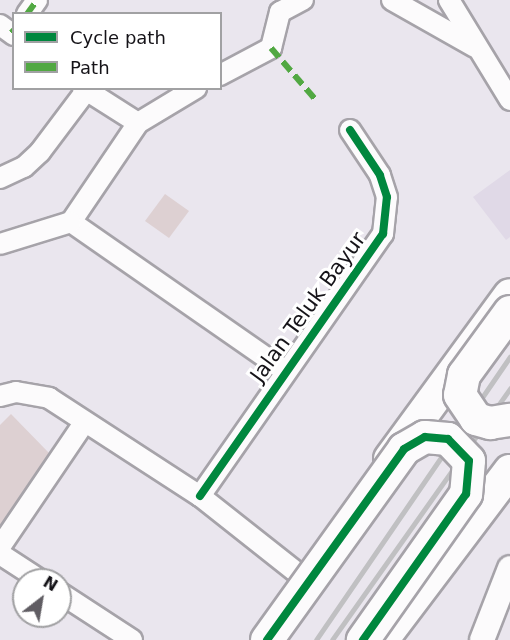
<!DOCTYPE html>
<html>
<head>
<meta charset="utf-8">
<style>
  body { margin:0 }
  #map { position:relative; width:510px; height:640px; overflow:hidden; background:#eae6ee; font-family:"DejaVu Sans",sans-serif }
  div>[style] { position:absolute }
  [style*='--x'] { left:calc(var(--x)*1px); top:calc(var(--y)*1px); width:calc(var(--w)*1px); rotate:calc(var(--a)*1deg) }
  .built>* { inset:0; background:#e0d9e7 }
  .building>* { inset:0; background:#ddd0d2 }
  .roads { filter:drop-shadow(2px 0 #a6a3a9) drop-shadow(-2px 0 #a6a3a9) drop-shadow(0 2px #a6a3a9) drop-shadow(0 -2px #a6a3a9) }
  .minor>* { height:20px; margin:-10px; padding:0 10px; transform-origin:10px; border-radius:10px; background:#fcfbfc }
  .tertiary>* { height:24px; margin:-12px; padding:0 12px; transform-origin:12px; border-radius:12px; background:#fcfbfc }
  .primary>* { height:32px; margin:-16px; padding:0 16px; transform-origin:16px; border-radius:16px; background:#fcfbfc }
  .rail>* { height:4.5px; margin:-2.25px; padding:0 2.25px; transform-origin:2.25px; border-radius:2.25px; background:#c0c0c2 }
  .bridges { filter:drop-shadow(2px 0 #a6a3a9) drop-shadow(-2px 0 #a6a3a9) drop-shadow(0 2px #a6a3a9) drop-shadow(0 -2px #a6a3a9) }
  .primary-bridge>* { height:32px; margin:-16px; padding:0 16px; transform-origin:16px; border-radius:16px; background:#fcfbfc }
  .quiet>* { height:6px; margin-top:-3px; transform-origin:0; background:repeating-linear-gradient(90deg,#51a842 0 12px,transparent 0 18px) }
  .cycleway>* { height:8px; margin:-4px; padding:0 4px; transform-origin:4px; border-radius:4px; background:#00873e }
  span { translate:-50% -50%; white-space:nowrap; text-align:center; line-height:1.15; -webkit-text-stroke:6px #fff; paint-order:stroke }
  .street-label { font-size:21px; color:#151318 }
  .legend { position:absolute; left:12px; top:12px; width:210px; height:78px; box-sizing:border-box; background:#fff; border:2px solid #a1a1a3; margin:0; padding:8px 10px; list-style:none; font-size:18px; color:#151318 }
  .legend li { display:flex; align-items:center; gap:12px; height:30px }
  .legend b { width:30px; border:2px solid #a1a1a3 }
  .north { position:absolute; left:12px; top:568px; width:60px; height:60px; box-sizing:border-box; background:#fff; border:2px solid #a1a1a3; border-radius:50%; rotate:31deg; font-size:16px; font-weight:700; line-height:24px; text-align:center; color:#151318 }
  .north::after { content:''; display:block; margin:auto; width:21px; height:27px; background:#605d63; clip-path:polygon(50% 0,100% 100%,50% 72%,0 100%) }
</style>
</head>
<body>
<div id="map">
  <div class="built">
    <div style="clip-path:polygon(510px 170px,510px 237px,506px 240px,473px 197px)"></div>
  </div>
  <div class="building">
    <div style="clip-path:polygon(165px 194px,189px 211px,169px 238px,145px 221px)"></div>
    <div style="clip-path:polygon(11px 414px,49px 453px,0 526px,0 425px)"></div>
  </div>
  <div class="roads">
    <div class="minor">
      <div style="--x:392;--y:0;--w:95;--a:29.5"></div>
      <div style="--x:449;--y:0;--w:117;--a:58.6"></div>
      <div style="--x:27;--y:14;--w:17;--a:-54"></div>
      <div style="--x:0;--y:25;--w:17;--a:36"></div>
      <div style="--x:220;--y:75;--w:58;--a:-27.9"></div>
      <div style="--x:271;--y:48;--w:37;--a:-76"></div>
      <div style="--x:280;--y:12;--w:26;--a:-28"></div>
      <div style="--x:83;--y:88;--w:65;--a:32.5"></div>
      <div style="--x:0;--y:178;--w:26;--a:-25"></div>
      <div style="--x:24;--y:167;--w:22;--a:-43"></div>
      <div style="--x:40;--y:152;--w:76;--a:-53"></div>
      <div style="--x:71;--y:222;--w:259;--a:34.8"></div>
      <div style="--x:71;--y:222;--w:120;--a:-55.9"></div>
      <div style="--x:138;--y:123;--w:68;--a:-31.1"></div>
      <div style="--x:0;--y:244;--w:74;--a:-17.2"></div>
      <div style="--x:0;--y:396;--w:16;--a:-14"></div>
      <div style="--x:16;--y:392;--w:34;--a:10"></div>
      <div style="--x:49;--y:398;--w:180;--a:33"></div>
      <div style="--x:200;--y:496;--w:132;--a:38.3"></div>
      <div style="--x:200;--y:496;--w:320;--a:-55.1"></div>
      <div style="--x:383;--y:234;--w:37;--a:-84"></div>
      <div style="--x:387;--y:197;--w:23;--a:-108"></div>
      <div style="--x:380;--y:175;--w:54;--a:-123.7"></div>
      <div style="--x:0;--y:547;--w:150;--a:-55.9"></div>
      <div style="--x:0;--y:554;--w:48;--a:33"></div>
      <div style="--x:60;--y:593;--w:86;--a:33.1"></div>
    </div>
    <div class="tertiary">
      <div style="--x:482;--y:640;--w:77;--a:-68.7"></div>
    </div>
    <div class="primary">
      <div style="--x:390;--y:459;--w:203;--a:-53.8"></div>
      <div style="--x:382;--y:640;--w:212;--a:-52.9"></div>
    </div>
  </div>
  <div class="rail">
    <div style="--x:316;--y:640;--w:343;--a:-55.6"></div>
    <div style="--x:332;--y:640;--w:308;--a:-54.7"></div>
  </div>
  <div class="bridges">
    <div class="primary-bridge">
      <div style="--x:510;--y:312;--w:78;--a:126.1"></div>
      <div style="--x:464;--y:375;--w:20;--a:101"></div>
      <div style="--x:460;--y:395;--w:29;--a:56"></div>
      <div style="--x:476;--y:419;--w:15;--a:16"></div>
      <div style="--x:490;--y:423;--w:20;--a:-9"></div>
      <div style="--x:267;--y:640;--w:235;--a:-54.3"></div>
      <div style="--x:404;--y:449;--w:24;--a:-30"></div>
      <div style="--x:425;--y:437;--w:23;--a:5"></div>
      <div style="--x:448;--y:439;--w:30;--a:46"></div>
      <div style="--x:469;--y:461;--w:33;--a:95"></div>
      <div style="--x:466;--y:494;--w:179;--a:125.2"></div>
    </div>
  </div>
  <div class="quiet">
    <div style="--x:27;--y:14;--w:17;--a:-54"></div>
    <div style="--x:11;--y:33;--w:4;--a:-45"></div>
    <div style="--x:271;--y:48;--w:67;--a:49.2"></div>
  </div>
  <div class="cycleway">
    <div style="--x:200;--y:496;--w:320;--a:-55.1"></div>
    <div style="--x:383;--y:234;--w:37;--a:-84"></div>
    <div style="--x:387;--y:197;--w:23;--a:-108"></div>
    <div style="--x:380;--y:175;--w:54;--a:-123.7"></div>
    <div style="--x:267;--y:640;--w:235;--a:-54.3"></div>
    <div style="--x:404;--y:449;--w:24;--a:-30"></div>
    <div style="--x:425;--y:437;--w:23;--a:5"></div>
    <div style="--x:448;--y:439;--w:30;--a:46"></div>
    <div style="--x:469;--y:461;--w:33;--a:95"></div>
    <div style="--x:466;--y:494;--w:179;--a:125.2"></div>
  </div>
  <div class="street-label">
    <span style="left:308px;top:307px;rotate:-54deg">Jalan Teluk Bayur</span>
  </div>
  <ul class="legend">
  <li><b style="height:8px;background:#00873e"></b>Cycle path</li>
  <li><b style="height:8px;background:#51a842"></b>Path</li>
  </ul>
  <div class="north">N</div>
</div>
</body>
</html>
